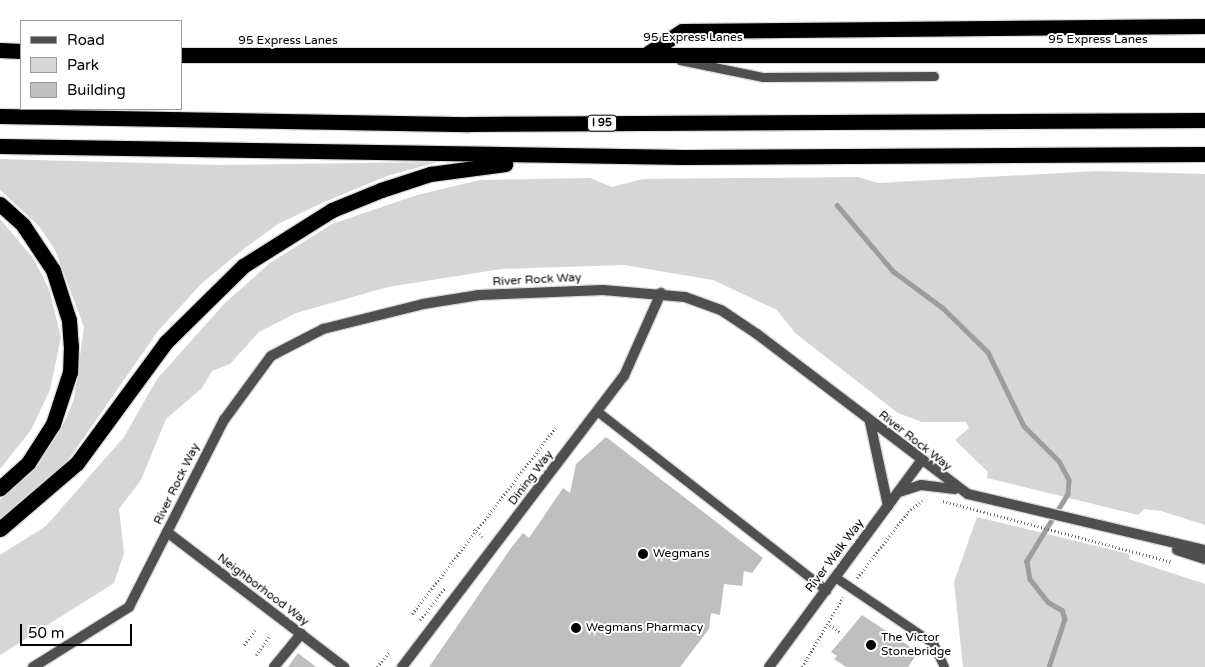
<!DOCTYPE html>
<html>
<head>
<meta charset="utf-8">
<style>
  body { margin:0 }
  #map { position:relative; width:1205px; height:667px; overflow:hidden; background:#fff; font-family:"Varela Round",sans-serif }
  div>[style] { position:absolute }
  [style*='--x'] { left:calc(var(--x)*1px); top:calc(var(--y)*1px); width:calc(var(--w)*1px); rotate:calc(var(--a)*1deg) }
  .green>* { inset:0; background:#d6d6d6 }
  .stream>* { height:4.5px; margin:-2.25px; padding:0 2.25px; transform-origin:2.25px; border-radius:2.25px; background:#9d9d9d }
  .building>* { inset:0; background:#bfbfbf }
  .path>* { height:2.5px; margin-top:-1.25px; transform-origin:0; background:repeating-linear-gradient(90deg,#717171 0 1px,transparent 0 3.5px) }
  .roads { filter:drop-shadow(1px 0 #dbdbdb) drop-shadow(-1px 0 #dbdbdb) drop-shadow(0 1px #dbdbdb) drop-shadow(0 -1px #dbdbdb) }
  .lane>* { height:9px; margin:-4.5px; padding:0 4.5px; transform-origin:4.5px; border-radius:4.5px; background:#4f4f4f }
  .street>* { height:10px; margin:-5px; padding:0 5px; transform-origin:5px; border-radius:5px; background:#4f4f4f }
  .highway>* { height:15px; margin:-7.5px; padding:0 7.5px; transform-origin:7.5px; border-radius:7.5px; background:#000 }
  .dots>* { width:14px; height:14px; translate:-50% -50%; box-sizing:border-box; border:2px solid #fff; border-radius:50% }
  span { translate:-50% -50%; white-space:nowrap; text-align:center; line-height:1.15; -webkit-text-stroke:4px #fff; paint-order:stroke }
  .shield-label span { padding:1px 4px; background:#fff; border:1px solid; border-radius:4px; -webkit-text-stroke-width:0 }
  .shield-label { font-size:11px; color:#000; font-weight:700 }
  .street-label { font-size:12px; color:#000 }
  .poi-label { font-size:12px; color:#000 }
  .left { translate:0 -50%; text-align:left }
  .legend { position:absolute; left:20px; top:20px; width:162px; height:90px; box-sizing:border-box; background:#fff; border:1px solid #999; margin:0; padding:6px 9px; list-style:none; font-size:15px; color:#000 }
  .legend li { display:flex; align-items:center; gap:10px; height:25px }
  .legend b { width:25px; border:1px solid #999 }
  .scale { position:absolute; left:20px; top:624px; width:112px; height:22px; box-sizing:border-box; border:2px solid #000; border-top:0; padding-left:6px; font-size:15px; line-height:18px; white-space:nowrap; color:#000; -webkit-text-stroke:4px #fff; paint-order:stroke }
</style>
</head>
<body>
<div id="map">
  <div class="green">
    <div style="clip-path:polygon(0 159px,219px 165px,438px 162px,387px 176px,322px 203px,278px 224px,241px 251px,201px 284px,158px 331px,64px 466px,0 518px,0 500px,39px 464px,64px 423px,74px 399px,84px 327px,55px 250px,39px 226px,0 190px)"></div>
    <div style="clip-path:polygon(1097px 171px,1205px 174px,1205px 525px,1161px 511px,1144px 509px,1138px 515px,987px 478px,988px 472px,955px 440px,969px 428px,966px 422px,922px 422px,898px 413px,795px 333px,777px 310px,713px 280px,624px 265px,501px 269px,388px 287px,296px 313px,259px 332px,230px 364px,212px 371px,202px 388px,166px 419px,141px 480px,119px 509px,124px 553px,114px 583px,0 655px,0 555px,46px 526px,124px 437px,157px 379px,224px 304px,270px 263px,332px 224px,417px 195px,480px 180px,590px 178px,612px 187px,643px 179px,858px 177px,878px 183px)"></div>
    <div style="clip-path:polygon(0 219px,33px 258px,49px 289px,61px 337px,50px 390px,31px 430px,0 469px)"></div>
    <div style="clip-path:polygon(977px 517px,1129px 554px,1129px 559px,1205px 584px,1205px 667px,963px 667px,954px 582px)"></div>
  </div>
  <div class="stream">
    <div style="--x:837;--y:205;--w:87;--a:49.7"></div>
    <div style="--x:893;--y:271;--w:62;--a:36.5"></div>
    <div style="--x:943;--y:308;--w:63;--a:44.4"></div>
    <div style="--x:988;--y:352;--w:82;--a:64.1"></div>
    <div style="--x:1024;--y:426;--w:49;--a:45"></div>
    <div style="--x:1059;--y:461;--w:21;--a:62"></div>
    <div style="--x:1069;--y:480;--w:14;--a:94"></div>
    <div style="--x:1068;--y:494;--w:79;--a:121.5"></div>
    <div style="--x:1027;--y:561;--w:18;--a:81"></div>
    <div style="--x:1030;--y:579;--w:29;--a:52"></div>
    <div style="--x:1048;--y:602;--w:16;--a:30"></div>
    <div style="--x:1062;--y:610;--w:9;--a:72"></div>
    <div style="--x:1065;--y:619;--w:51;--a:108.4"></div>
  </div>
  <div class="building">
    <div style="clip-path:polygon(606px 437px,763px 558px,752px 573px,744px 571px,742px 586px,724px 584px,720px 615px,711px 613px,709px 629px,680px 667px,429px 667px,511px 548px,523px 533px,529px 538px,563px 488px,570px 493px,576px 464px)"></div>
    <div style="clip-path:polygon(862px 615px,918px 652px,908px 667px,846px 667px,834px 659px,837px 656px,831px 652px)"></div>
    <div style="clip-path:polygon(298px 653px,316px 667px,288px 667px)"></div>
  </div>
  <div class="path">
    <div style="--x:943;--y:501;--w:237;--a:14.9"></div>
    <div style="--x:474;--y:529;--w:13;--a:42"></div>
    <div style="--x:857;--y:578;--w:83;--a:-52.3"></div>
    <div style="--x:908;--y:512;--w:21;--a:-39"></div>
    <div style="--x:412;--y:614;--w:235;--a:-52.4"></div>
    <div style="--x:420;--y:620;--w:41;--a:-52"></div>
    <div style="--x:830;--y:625;--w:14;--a:36"></div>
    <div style="--x:244;--y:645;--w:21;--a:-53"></div>
    <div style="--x:256;--y:655;--w:24;--a:-54"></div>
    <div style="--x:377;--y:667;--w:21;--a:-51"></div>
    <div style="--x:802;--y:667;--w:81;--a:-59.6"></div>
  </div>
  <div class="roads">
    <div class="lane">
      <div style="--x:680;--y:60;--w:85;--a:11.6"></div>
      <div style="--x:763;--y:77;--w:171;--a:-0.3"></div>
      <div style="--x:597;--y:411;--w:291;--a:38"></div>
      <div style="--x:835;--y:577;--w:118;--a:34"></div>
      <div style="--x:933;--y:643;--w:26;--a:65"></div>
    </div>
    <div class="street">
      <div style="--x:870;--y:422;--w:86;--a:77.9"></div>
      <div style="--x:899;--y:492;--w:23;--a:-18"></div>
      <div style="--x:921;--y:485;--w:34;--a:7"></div>
      <div style="--x:167;--y:532;--w:223;--a:37.3"></div>
      <div style="--x:1177;--y:550;--w:29;--a:18"></div>
      <div style="--x:33;--y:667;--w:113;--a:-32"></div>
      <div style="--x:129;--y:607;--w:210;--a:-63.1"></div>
      <div style="--x:224;--y:420;--w:79;--a:-53.7"></div>
      <div style="--x:271;--y:356;--w:59;--a:-27.4"></div>
      <div style="--x:323;--y:329;--w:103;--a:-14"></div>
      <div style="--x:423;--y:304;--w:57;--a:-9.1"></div>
      <div style="--x:479;--y:295;--w:124;--a:-2.3"></div>
      <div style="--x:603;--y:290;--w:82;--a:4.9"></div>
      <div style="--x:685;--y:297;--w:38;--a:20"></div>
      <div style="--x:721;--y:310;--w:43;--a:33.7"></div>
      <div style="--x:757;--y:334;--w:265;--a:37.2"></div>
      <div style="--x:968;--y:494;--w:244;--a:13.3"></div>
      <div style="--x:274;--y:667;--w:43;--a:-50.7"></div>
      <div style="--x:402;--y:667;--w:366;--a:-52.7"></div>
      <div style="--x:624;--y:376;--w:91;--a:-66"></div>
      <div style="--x:769;--y:667;--w:256;--a:-53.6"></div>
    </div>
    <div class="highway">
      <div style="--x:0;--y:50;--w:21;--a:3"></div>
      <div style="--x:648;--y:53;--w:40;--a:-32.9"></div>
      <div style="--x:682;--y:31;--w:523;--a:-0.55"></div>
      <div style="--x:181;--y:55;--w:1024;--a:0"></div>
      <div style="--x:0;--y:116;--w:469;--a:1"></div>
      <div style="--x:469;--y:124;--w:736;--a:-0.31"></div>
      <div style="--x:0;--y:146;--w:684;--a:0.92"></div>
      <div style="--x:684;--y:157;--w:521;--a:-0.33"></div>
      <div style="--x:0;--y:204;--w:31;--a:42"></div>
      <div style="--x:23;--y:225;--w:54;--a:56.3"></div>
      <div style="--x:53;--y:270;--w:52;--a:72.3"></div>
      <div style="--x:69;--y:320;--w:26;--a:86"></div>
      <div style="--x:71;--y:346;--w:26;--a:92"></div>
      <div style="--x:70;--y:372;--w:55;--a:108.1"></div>
      <div style="--x:53;--y:424;--w:46;--a:122.7"></div>
      <div style="--x:28;--y:463;--w:38;--a:138"></div>
      <div style="--x:0;--y:529;--w:101;--a:-40.6"></div>
      <div style="--x:77;--y:463;--w:150;--a:-53.7"></div>
      <div style="--x:166;--y:342;--w:108;--a:-44.6"></div>
      <div style="--x:243;--y:266;--w:105;--a:-32.2"></div>
      <div style="--x:332;--y:210;--w:53;--a:-22.2"></div>
      <div style="--x:381;--y:190;--w:52;--a:-18.1"></div>
      <div style="--x:430;--y:174;--w:76;--a:-7.6"></div>
    </div>
  </div>
  <div class="dots">
    <div style="left:643px;top:554px;background:#000"></div>
    <div style="left:576px;top:628px;background:#000"></div>
    <div style="left:871px;top:645px;background:#000"></div>
  </div>
  <div class="shield-label">
    <span style="left:602px;top:123px">I 95</span>
  </div>
  <div class="street-label">
    <span style="left:693px;top:38px">95 Express Lanes</span>
    <span style="left:1098px;top:40px">95 Express Lanes</span>
    <span style="left:288px;top:41px">95 Express Lanes</span>
    <span style="left:537px;top:280px;rotate:-3deg">River Rock Way</span>
    <span style="left:915px;top:441px;rotate:38deg">River Rock Way</span>
    <span style="left:531px;top:478px;rotate:-53deg">Dining Way</span>
    <span style="left:177px;top:484px;rotate:-64deg">River Rock Way</span>
    <span style="left:835px;top:556px;rotate:-53deg">River Walk Way</span>
    <span style="left:263px;top:590px;rotate:37deg">Neighborhood Way</span>
  </div>
  <div class="poi-label">
    <span class="left" style="left:653px;top:554px">Wegmans</span>
    <span class="left" style="left:586px;top:628px">Wegmans Pharmacy</span>
    <span class="left" style="left:881px;top:645px">The Victor<br>Stonebridge</span>
  </div>
  <ul class="legend">
  <li><b style="height:6px;background:#4f4f4f"></b>Road</li>
  <li><b style="height:14px;background:#d6d6d6"></b>Park</li>
  <li><b style="height:14px;background:#bfbfbf"></b>Building</li>
  </ul>
  <div class="scale">50 m</div>
</div>
</body>
</html>
